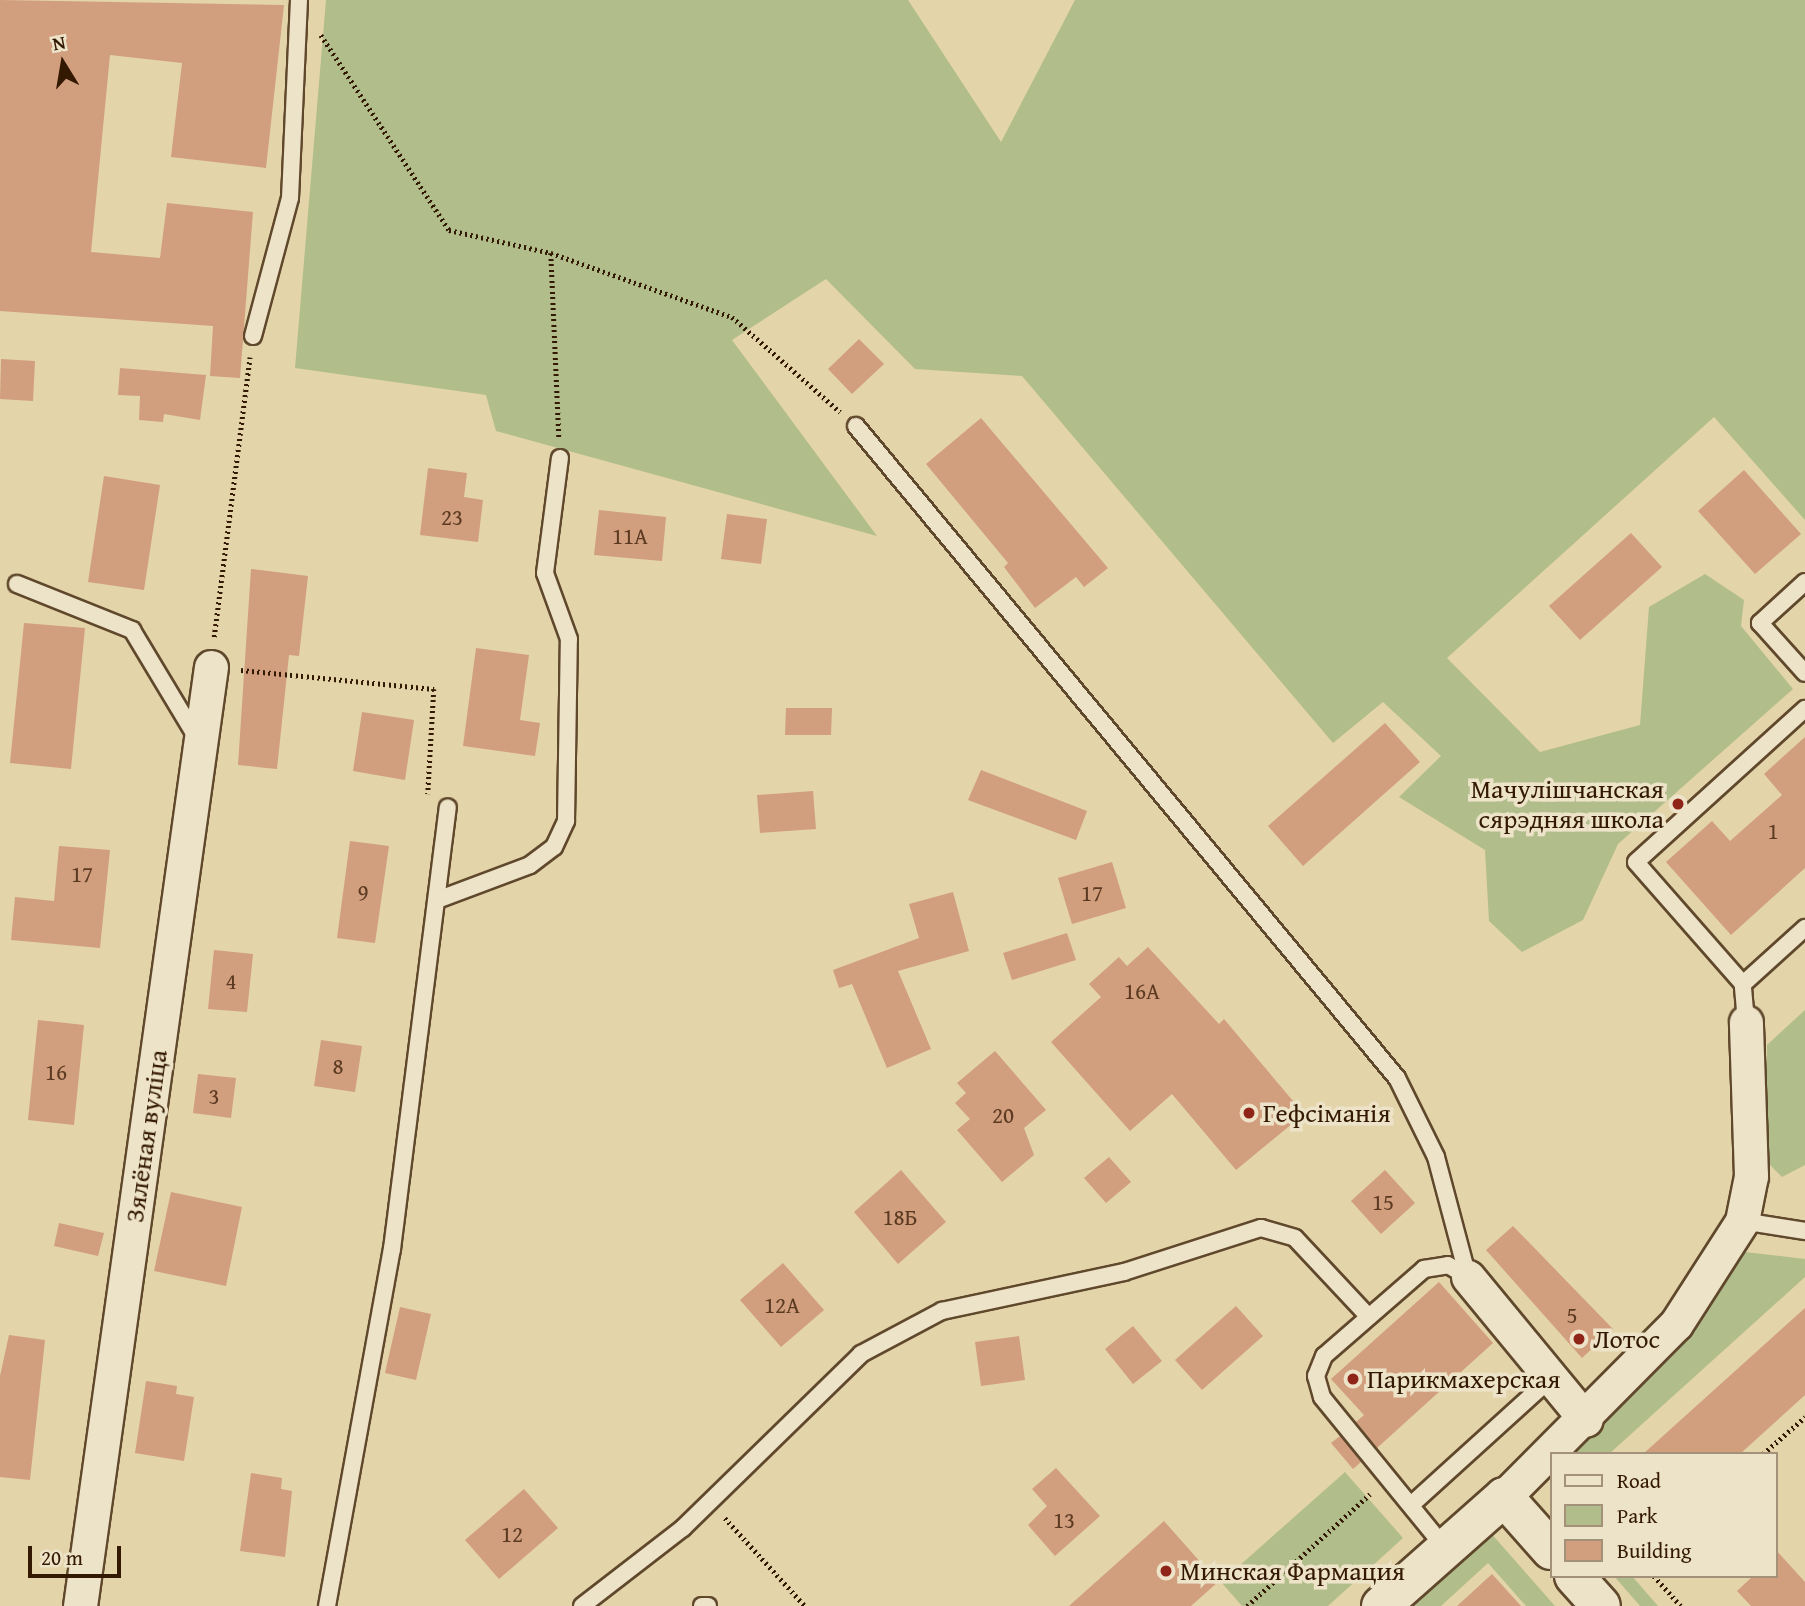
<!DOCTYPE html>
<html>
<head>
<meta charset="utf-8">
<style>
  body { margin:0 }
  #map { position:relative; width:1805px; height:1606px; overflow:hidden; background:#e4d4aa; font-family:"Gentium Book Plus",serif }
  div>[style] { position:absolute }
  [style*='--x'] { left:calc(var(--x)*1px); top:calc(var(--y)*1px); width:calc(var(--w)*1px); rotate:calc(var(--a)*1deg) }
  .green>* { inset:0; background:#b1bd8b }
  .building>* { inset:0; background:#d19e7e }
  .path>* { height:4.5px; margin-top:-2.25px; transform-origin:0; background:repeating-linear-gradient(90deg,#341902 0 2px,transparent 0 5.5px) }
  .roads { filter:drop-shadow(2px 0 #60482c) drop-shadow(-2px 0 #60482c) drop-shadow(0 2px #60482c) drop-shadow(0 -2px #60482c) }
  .service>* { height:16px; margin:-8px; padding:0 8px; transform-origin:8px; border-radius:8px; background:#ede3c8 }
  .minor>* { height:33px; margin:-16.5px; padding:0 16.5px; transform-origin:16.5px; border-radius:16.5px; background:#ede3c8 }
  .tertiary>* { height:38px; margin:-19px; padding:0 19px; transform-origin:19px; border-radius:19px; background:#ede3c8 }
  .dots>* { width:19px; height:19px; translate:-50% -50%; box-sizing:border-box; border:4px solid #ede3c8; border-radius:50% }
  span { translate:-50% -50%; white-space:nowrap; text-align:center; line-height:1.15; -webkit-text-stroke:7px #ede3c8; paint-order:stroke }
  .number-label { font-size:23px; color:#5b3a21 }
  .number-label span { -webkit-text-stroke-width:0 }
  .poi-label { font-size:26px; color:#341902 }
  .right { translate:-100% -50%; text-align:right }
  .left { translate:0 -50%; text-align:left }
  .street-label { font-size:26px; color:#341902 }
  .legend { position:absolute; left:1550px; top:1452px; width:228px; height:126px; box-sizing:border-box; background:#ede3c8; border:2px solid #a39279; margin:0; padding:9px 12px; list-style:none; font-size:21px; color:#341902 }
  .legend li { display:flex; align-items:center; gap:14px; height:35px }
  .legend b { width:35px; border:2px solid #a39279 }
  .north { position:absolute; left:28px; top:28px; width:70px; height:70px; -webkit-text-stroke:5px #ede3c8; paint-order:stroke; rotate:349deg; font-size:19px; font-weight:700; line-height:28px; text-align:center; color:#341902 }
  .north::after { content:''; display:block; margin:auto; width:24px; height:32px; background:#341902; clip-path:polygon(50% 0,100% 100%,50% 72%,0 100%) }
  .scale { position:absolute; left:28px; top:1546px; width:93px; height:32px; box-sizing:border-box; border:4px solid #341902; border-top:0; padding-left:9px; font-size:21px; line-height:24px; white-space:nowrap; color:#341902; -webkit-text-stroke:5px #ede3c8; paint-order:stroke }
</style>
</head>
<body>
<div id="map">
  <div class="green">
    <div style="clip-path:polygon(326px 0,908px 0,1001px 142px,1075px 0,1805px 0,1805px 520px,1714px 417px,1447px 658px,1540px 752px,1640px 725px,1649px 607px,1705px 574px,1744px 600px,1741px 626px,1793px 689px,1618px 844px,1583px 920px,1522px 952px,1489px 921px,1485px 850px,1399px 797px,1441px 756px,1383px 702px,1333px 743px,1022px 376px,915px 369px,826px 279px,732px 340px,877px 536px,496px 431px,486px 395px,295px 368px)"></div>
    <div style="clip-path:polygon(1805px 1010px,1805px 1165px,1782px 1177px,1767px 1162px,1767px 1045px)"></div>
    <div style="clip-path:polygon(1745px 1252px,1805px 1259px,1805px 1277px,1609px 1454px,1574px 1454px,1693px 1327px)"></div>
    <div style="clip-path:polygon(1345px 1472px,1403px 1538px,1328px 1606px,1242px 1606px,1221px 1582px)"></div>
    <div style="clip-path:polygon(1489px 1531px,1555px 1606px,1526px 1606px,1488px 1563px,1441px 1606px,1406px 1606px)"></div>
    <div style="clip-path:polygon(1614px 1576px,1632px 1576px,1658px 1606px,1640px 1606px)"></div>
  </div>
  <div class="building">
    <div style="clip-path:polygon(0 0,284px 5px,266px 168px,171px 157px,182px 63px,110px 55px,91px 252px,160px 258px,167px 203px,253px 212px,240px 378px,210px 376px,213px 326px,0 311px)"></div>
    <div style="clip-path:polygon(859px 339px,884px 364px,852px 394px,828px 369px)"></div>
    <div style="clip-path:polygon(1px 359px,35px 361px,33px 401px,0 399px)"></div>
    <div style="clip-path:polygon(120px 368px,206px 375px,200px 420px,164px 414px,163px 422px,139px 420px,140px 396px,118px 395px)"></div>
    <div style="clip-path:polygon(981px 418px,1108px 568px,1084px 587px,1076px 577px,1035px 608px,1004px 567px,1008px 563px,926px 464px)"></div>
    <div style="clip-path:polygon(428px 468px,467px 473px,464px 497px,483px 500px,478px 542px,420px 535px)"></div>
    <div style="clip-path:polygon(1744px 470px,1801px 534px,1755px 574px,1698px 511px)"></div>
    <div style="clip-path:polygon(104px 476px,160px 485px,144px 590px,88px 582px)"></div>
    <div style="clip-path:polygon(599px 510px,666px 517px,662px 561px,594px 555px)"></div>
    <div style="clip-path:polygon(727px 514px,767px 519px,761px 564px,721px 559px)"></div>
    <div style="clip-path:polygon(1631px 533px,1662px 567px,1580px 640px,1549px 606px)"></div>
    <div style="clip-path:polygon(251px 569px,308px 576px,299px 656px,289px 655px,277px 769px,238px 765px)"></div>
    <div style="clip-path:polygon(24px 623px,85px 628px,71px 769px,10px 763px)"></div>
    <div style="clip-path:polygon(476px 648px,529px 655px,520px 720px,540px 723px,535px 756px,463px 746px)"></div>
    <div style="clip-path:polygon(786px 708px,832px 708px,831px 735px,785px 735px)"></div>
    <div style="clip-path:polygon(362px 712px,414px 720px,405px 780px,353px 771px)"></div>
    <div style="clip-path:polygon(1385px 723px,1420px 762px,1303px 866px,1268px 826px)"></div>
    <div style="clip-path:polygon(1805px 737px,1805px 868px,1731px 935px,1666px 862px,1712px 821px,1730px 841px,1782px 795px,1764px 774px)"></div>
    <div style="clip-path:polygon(981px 770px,1087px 811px,1076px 840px,968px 800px)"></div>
    <div style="clip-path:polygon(813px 791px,816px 829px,760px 833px,757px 795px)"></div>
    <div style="clip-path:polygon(350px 841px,389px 846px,375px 943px,337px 938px)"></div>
    <div style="clip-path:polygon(59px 846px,110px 850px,100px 948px,11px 940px,15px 897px,54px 901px)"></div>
    <div style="clip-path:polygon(1112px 862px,1126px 908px,1072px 924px,1058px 878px)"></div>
    <div style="clip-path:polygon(953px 892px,969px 951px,898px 971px,931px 1049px,887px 1068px,852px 984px,839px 988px,833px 970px,919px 938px,909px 904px)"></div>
    <div style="clip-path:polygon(1067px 933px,1076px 960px,1012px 980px,1003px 953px)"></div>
    <div style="clip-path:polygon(1148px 947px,1219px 1024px,1224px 1019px,1304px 1114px,1236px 1170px,1172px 1094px,1130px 1131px,1051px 1042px,1101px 997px,1089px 984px,1119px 957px,1127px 966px)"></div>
    <div style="clip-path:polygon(214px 950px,253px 954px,247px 1012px,208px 1009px)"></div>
    <div style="clip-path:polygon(38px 1020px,84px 1025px,74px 1125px,28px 1120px)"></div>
    <div style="clip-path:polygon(321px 1040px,362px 1046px,355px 1092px,314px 1086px)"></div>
    <div style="clip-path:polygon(995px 1051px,1046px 1110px,1024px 1128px,1034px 1155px,1002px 1182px,957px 1130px,970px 1119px,955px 1103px,966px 1093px,957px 1083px)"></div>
    <div style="clip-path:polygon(198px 1074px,236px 1078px,231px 1118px,193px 1113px)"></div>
    <div style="clip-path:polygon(1109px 1157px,1131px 1182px,1106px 1203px,1084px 1178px)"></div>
    <div style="clip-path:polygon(901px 1170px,946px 1222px,898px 1264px,854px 1212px)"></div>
    <div style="clip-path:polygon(1385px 1170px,1415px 1203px,1381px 1234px,1351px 1201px)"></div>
    <div style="clip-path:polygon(171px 1192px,242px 1207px,226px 1286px,154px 1271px)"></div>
    <div style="clip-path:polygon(59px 1223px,104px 1233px,98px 1256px,54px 1246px)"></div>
    <div style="clip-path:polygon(1513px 1226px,1613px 1329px,1582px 1358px,1486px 1250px)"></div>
    <div style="clip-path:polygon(783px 1263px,824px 1310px,781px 1347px,740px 1300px)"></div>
    <div style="clip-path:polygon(1439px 1282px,1493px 1343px,1377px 1448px,1356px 1422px,1364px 1415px,1331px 1379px)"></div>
    <div style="clip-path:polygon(1236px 1306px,1263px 1336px,1202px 1390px,1175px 1360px)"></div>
    <div style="clip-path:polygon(400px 1307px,431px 1314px,416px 1380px,385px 1373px)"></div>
    <div style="clip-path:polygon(1805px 1308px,1805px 1395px,1740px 1454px,1643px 1454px)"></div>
    <div style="clip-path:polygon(1133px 1326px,1162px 1361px,1133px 1384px,1105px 1349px)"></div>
    <div style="clip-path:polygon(9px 1335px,45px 1340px,30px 1480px,0 1477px,0 1376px)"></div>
    <div style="clip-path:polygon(1019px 1336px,1025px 1380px,981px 1386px,975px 1342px)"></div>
    <div style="clip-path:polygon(146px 1381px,177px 1386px,176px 1394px,194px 1397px,184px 1461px,135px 1453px)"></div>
    <div style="clip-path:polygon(1340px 1436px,1361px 1462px,1353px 1469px,1331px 1443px)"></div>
    <div style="clip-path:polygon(1056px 1468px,1100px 1516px,1055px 1556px,1028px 1525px,1047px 1506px,1032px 1489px)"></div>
    <div style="clip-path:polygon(251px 1473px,282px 1478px,281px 1489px,292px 1491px,285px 1557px,240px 1551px)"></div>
    <div style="clip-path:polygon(524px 1489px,558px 1528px,499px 1579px,465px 1540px)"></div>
    <div style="clip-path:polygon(1164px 1521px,1218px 1582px,1191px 1606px,1069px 1606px)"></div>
    <div style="clip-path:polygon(1775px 1549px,1805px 1582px,1805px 1606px,1751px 1606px,1737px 1591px,1753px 1576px,1775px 1576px)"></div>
    <div style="clip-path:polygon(1492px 1574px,1521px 1606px,1457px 1606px)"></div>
  </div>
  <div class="path">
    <div style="--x:321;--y:35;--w:233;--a:56.7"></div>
    <div style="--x:449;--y:230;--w:105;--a:12.7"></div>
    <div style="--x:551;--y:253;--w:192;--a:19.5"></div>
    <div style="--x:732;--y:317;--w:144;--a:41.3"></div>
    <div style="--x:551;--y:253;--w:185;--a:87.5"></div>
    <div style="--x:214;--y:637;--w:282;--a:-82.7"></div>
    <div style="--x:241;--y:670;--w:194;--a:5.6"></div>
    <div style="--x:434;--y:689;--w:105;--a:93.3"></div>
    <div style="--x:1763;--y:1454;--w:56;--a:-41.4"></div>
    <div style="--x:725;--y:1518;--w:119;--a:47.7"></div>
    <div style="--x:1654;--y:1576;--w:40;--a:48"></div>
    <div style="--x:1247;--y:1606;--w:166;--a:-42.3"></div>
  </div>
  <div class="roads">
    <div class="service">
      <div style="--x:253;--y:336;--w:143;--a:-75"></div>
      <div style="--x:290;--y:198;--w:198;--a:-87.4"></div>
      <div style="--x:856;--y:426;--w:847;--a:50.32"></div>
      <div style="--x:1397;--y:1078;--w:88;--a:63.7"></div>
      <div style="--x:1436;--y:1157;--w:124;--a:75.1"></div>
      <div style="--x:1805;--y:582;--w:61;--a:137.7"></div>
      <div style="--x:1760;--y:623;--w:67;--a:48"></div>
      <div style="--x:17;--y:584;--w:124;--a:21.8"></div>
      <div style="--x:132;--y:630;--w:126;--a:59"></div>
      <div style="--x:437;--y:900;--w:99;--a:-20.6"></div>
      <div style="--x:530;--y:865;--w:30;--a:-37"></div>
      <div style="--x:554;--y:847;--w:29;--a:-65"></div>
      <div style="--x:566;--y:821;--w:182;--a:-89.1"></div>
      <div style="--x:569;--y:639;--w:70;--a:-110"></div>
      <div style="--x:545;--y:573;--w:116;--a:-82.6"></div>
      <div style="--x:1743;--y:984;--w:84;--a:-42.1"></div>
      <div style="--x:1746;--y:1022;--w:38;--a:-95"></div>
      <div style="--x:1743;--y:984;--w:162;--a:-131.3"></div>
      <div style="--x:1636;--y:862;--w:228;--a:-42.2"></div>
      <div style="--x:1742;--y:1221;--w:64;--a:9"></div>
      <div style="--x:1411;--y:1505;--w:189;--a:-42.2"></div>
      <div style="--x:1445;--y:1548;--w:195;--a:-129.2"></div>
      <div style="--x:1322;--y:1397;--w:22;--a:-106"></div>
      <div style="--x:1316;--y:1376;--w:22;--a:-68"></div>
      <div style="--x:1324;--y:1356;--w:133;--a:-41"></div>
      <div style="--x:1424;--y:1269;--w:24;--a:-9"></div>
      <div style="--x:1448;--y:1265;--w:23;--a:31"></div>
      <div style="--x:327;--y:1606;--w:363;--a:-79.7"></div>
      <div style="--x:392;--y:1249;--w:445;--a:-82.8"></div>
      <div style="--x:582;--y:1606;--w:128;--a:-37.7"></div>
      <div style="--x:683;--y:1528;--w:249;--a:-44.3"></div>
      <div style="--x:861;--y:1354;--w:92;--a:-28"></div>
      <div style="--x:942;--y:1311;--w:186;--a:-12.1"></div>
      <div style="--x:1124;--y:1272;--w:144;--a:-17.8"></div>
      <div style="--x:1261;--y:1228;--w:35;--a:16"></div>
      <div style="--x:1295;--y:1238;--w:107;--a:46.9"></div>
      <div style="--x:702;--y:1606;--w:6;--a:0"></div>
    </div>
    <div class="minor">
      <div style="--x:1468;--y:1277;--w:185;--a:50.5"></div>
      <div style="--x:1504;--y:1497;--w:244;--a:-45.2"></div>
      <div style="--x:1676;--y:1324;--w:122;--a:-57.3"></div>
      <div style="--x:1742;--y:1221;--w:46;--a:-78.7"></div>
      <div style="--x:1751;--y:1176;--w:154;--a:-91.9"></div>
      <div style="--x:80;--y:1606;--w:948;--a:-82.06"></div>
    </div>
    <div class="tertiary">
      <div style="--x:1574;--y:1576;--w:40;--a:48"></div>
      <div style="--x:1381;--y:1606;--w:164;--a:-41.5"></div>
      <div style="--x:1504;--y:1497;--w:71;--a:48.4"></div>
    </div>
  </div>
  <div class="dots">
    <div style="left:1678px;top:804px;background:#8f2418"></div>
    <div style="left:1249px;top:1113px;background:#8f2418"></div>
    <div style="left:1579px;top:1339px;background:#8f2418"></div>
    <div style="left:1353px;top:1379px;background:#8f2418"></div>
    <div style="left:1166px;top:1571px;background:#8f2418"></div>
  </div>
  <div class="number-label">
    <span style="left:452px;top:517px">23</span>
    <span style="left:630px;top:536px">11А</span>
    <span style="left:1773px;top:831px">1</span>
    <span style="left:82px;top:874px">17</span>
    <span style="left:363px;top:892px">9</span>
    <span style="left:1092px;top:893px">17</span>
    <span style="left:231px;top:981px">4</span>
    <span style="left:1142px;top:991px">16А</span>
    <span style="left:338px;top:1066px">8</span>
    <span style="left:56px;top:1072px">16</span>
    <span style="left:214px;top:1096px">3</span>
    <span style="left:1003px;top:1115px">20</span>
    <span style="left:1383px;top:1202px">15</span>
    <span style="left:900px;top:1217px">18Б</span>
    <span style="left:782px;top:1305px">12А</span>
    <span style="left:1572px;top:1315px">5</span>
    <span style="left:1064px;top:1520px">13</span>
    <span style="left:512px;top:1534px">12</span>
  </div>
  <div class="poi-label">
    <span class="right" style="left:1664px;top:804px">Мачулішчанская<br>сярэдняя школа</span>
    <span class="left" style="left:1263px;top:1113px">Гефсіманія</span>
    <span class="left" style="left:1593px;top:1339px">Лотос</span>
    <span class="left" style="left:1367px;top:1379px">Парикмахерская</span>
    <span class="left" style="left:1180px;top:1571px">Минская Фармация</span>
  </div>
  <div class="street-label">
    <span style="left:146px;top:1136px;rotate:-82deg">Зялёная вуліца</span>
  </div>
  <ul class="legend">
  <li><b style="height:9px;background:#ede3c8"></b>Road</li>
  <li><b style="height:19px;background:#b1bd8b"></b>Park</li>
  <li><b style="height:19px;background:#d19e7e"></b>Building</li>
  </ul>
  <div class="north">N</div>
  <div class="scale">20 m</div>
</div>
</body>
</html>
